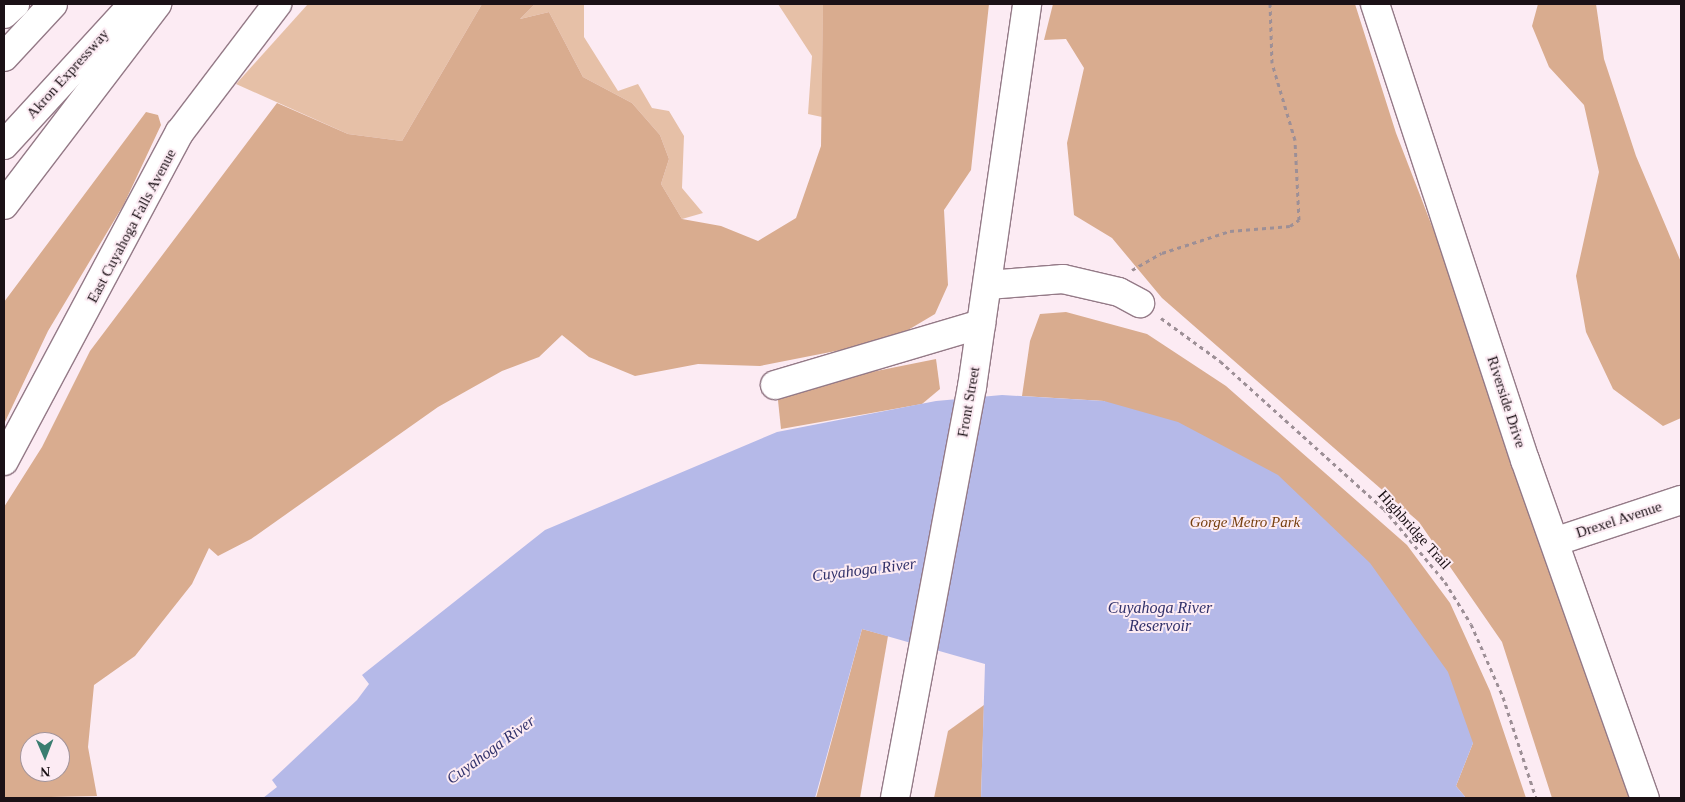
<!DOCTYPE html>
<html>
<head>
<meta charset="utf-8">
<style>
  body { margin:0 }
  #map { position:relative; width:1685px; height:802px; overflow:hidden; background:#fcebf3; font-family:"Times New Roman",serif }
  div>[style] { position:absolute }
  [style*='--x'] { left:calc(var(--x)*1px); top:calc(var(--y)*1px); width:calc(var(--w)*1px); rotate:calc(var(--a)*1deg) }
  .green>* { inset:0; background:#e6c0a7 }
  .forest>* { inset:0; background:#d9ac8f }
  .water>* { inset:0; background:#b5b9e8 }
  .path>* { height:3px; margin-top:-1.5px; transform-origin:0; background:repeating-linear-gradient(90deg,#9d8f96 0 4px,transparent 0 8px) }
  .roads { filter:drop-shadow(1px 0 #947a87) drop-shadow(-1px 0 #947a87) drop-shadow(0 1px #947a87) drop-shadow(0 -1px #947a87) }
  .minor>* { height:28px; margin:-14px; padding:0 14px; transform-origin:14px; border-radius:14px; background:#fff }
  .major>* { height:28px; margin:-14px; padding:0 14px; transform-origin:14px; border-radius:14px; background:#fff }
  .highway>* { height:28px; margin:-14px; padding:0 14px; transform-origin:14px; border-radius:14px; background:#fff }
  span { translate:-50% -50%; white-space:nowrap; text-align:center; line-height:1.15; -webkit-text-stroke:4px #fcebf3; paint-order:stroke }
  .street-label { font-size:15px; color:#1b1116 }
  .park-label { font-size:15px; color:#763f0f; font-style:italic }
  .water-label { font-size:16px; color:#31316a; font-style:italic }
  .frame { position:absolute; inset:0; border:5px solid #1b1116; pointer-events:none }
  .north { position:absolute; left:20px; top:732px; width:50px; height:50px; box-sizing:border-box; background:#fcebf3; border:1px solid #a2949b; border-radius:50%; rotate:179deg; font-size:14px; font-weight:700; line-height:20px; text-align:center; color:#1b1116 }
  .north::after { content:''; display:block; margin:auto; width:18px; height:22px; background:#3a7d70; clip-path:polygon(50% 0,100% 100%,50% 72%,0 100%) }
</style>
</head>
<body>
<div id="map">
  <div class="green">
    <div style="clip-path:polygon(308px 4px,482px 4px,402px 141px,348px 134px,236px 84px)"></div>
    <div style="clip-path:polygon(535px 4px,584px 4px,584px 37px,618px 91px,638px 84px,652px 108px,669px 111px,684px 136px,682px 188px,703px 213px,682px 219px,661px 184px,669px 159px,660px 135px,632px 103px,583px 77px,549px 12px,520px 19px)"></div>
    <div style="clip-path:polygon(778px 4px,823px 4px,822px 117px,808px 114px,812px 56px)"></div>
  </div>
  <div class="forest">
    <div style="clip-path:polygon(evenodd,482px 4px,535px 4px,520px 19px,549px 12px,583px 77px,632px 103px,660px 135px,669px 159px,661px 184px,682px 219px,721px 226px,758px 241px,796px 218px,821px 146px,823px 4px,989px 4px,971px 170px,944px 210px,948px 285px,935px 314px,908px 330px,856px 347px,760px 366px,698px 364px,635px 376px,589px 357px,562px 335px,539px 357px,502px 371px,438px 407px,251px 539px,218px 556px,209px 548px,192px 584px,135px 656px,94px 685px,88px 747px,97px 796px,4px 798px,4px 507px,42px 447px,90px 351px,277px 103px,348px 134px,402px 141px,482px 4px,30px 742px,60px 742px,60px 772px,30px 772px,30px 742px)"></div>
    <div style="clip-path:polygon(1053px 4px,1355px 4px,1396px 133px,1447px 265px,1632px 798px,1552px 798px,1502px 642px,1419px 522px,1162px 298px,1112px 238px,1074px 215px,1067px 143px,1084px 68px,1066px 39px,1044px 40px)"></div>
    <div style="clip-path:polygon(1538px 4px,1596px 4px,1604px 59px,1636px 156px,1681px 262px,1681px 418px,1663px 426px,1613px 389px,1586px 332px,1576px 276px,1599px 172px,1584px 105px,1549px 67px,1532px 26px)"></div>
    <div style="clip-path:polygon(146px 112px,158px 115px,161px 125px,124px 204px,48px 331px,4px 424px,4px 302px)"></div>
    <div style="clip-path:polygon(1066px 312px,1147px 334px,1226px 386px,1407px 545px,1450px 603px,1490px 691px,1526px 798px,1466px 798px,1456px 786px,1473px 743px,1104px 401px,1022px 396px,1030px 341px,1040px 314px)"></div>
    <div style="clip-path:polygon(936px 359px,940px 389px,922px 404px,781px 429px,777px 391px)"></div>
    <div style="clip-path:polygon(862px 629px,888px 636px,860px 798px,816px 798px)"></div>
    <div style="clip-path:polygon(984px 705px,981px 798px,934px 798px,948px 731px)"></div>
  </div>
  <div class="water">
    <div style="clip-path:polygon(1002px 395px,1104px 401px,1178px 422px,1278px 475px,1370px 563px,1448px 672px,1473px 743px,1456px 786px,1466px 798px,981px 798px,985px 664px,862px 629px,815px 798px,263px 798px,277px 787px,272px 780px,357px 700px,369px 684px,362px 675px,545px 530px,777px 432px,936px 401px)"></div>
  </div>
  <div class="path">
    <div style="--x:1132;--y:270;--w:34;--a:-30"></div>
    <div style="--x:1162;--y:253;--w:71;--a:-17.9"></div>
    <div style="--x:1230;--y:231;--w:60;--a:-4.8"></div>
    <div style="--x:1290;--y:226;--w:11;--a:-34"></div>
    <div style="--x:1299;--y:220;--w:80;--a:-92.9"></div>
    <div style="--x:1295;--y:140;--w:80;--a:-106.6"></div>
    <div style="--x:1272;--y:63;--w:59;--a:-91.9"></div>
    <div style="--x:1161;--y:318;--w:73;--a:36.1"></div>
    <div style="--x:1220;--y:361;--w:221;--a:42.1"></div>
    <div style="--x:1384;--y:509;--w:95;--a:50.1"></div>
    <div style="--x:1445;--y:582;--w:49;--a:58.2"></div>
    <div style="--x:1471;--y:624;--w:80;--a:66.3"></div>
    <div style="--x:1503;--y:697;--w:106;--a:71.9"></div>
  </div>
  <div class="roads">
    <div class="minor">
      <div style="--x:1375;--y:4;--w:480;--a:71.8"></div>
      <div style="--x:1525;--y:460;--w:359;--a:70.5"></div>
      <div style="--x:988;--y:285;--w:75;--a:-4.6"></div>
      <div style="--x:1063;--y:279;--w:57;--a:13.1"></div>
      <div style="--x:1119;--y:292;--w:24;--a:28"></div>
      <div style="--x:775;--y:385;--w:215;--a:-16.5"></div>
      <div style="--x:972;--y:387;--w:387;--a:-81.8"></div>
      <div style="--x:4;--y:461;--w:373;--a:-61.9"></div>
      <div style="--x:180;--y:132;--w:161;--a:-52.8"></div>
      <div style="--x:1557;--y:541;--w:131;--a:-18.3"></div>
    </div>
    <div class="major">
      <div style="--x:895;--y:798;--w:418;--a:-79.4"></div>
    </div>
    <div class="highway">
      <div style="--x:4;--y:14;--w:15;--a:-42"></div>
      <div style="--x:4;--y:57;--w:72;--a:-47.2"></div>
      <div style="--x:4;--y:145;--w:191;--a:-47.5"></div>
      <div style="--x:4;--y:205;--w:253;--a:-52.7"></div>
    </div>
  </div>
  <div class="street-label">
    <span style="left:68px;top:74px;rotate:-48deg">Akron Expressway</span>
    <span style="left:132px;top:226px;rotate:-62deg">East Cuyahoga Falls Avenue</span>
    <span style="left:969px;top:402px;rotate:-80deg">Front Street</span>
    <span style="left:1506px;top:402px;rotate:72deg">Riverside Drive</span>
    <span style="left:1619px;top:520px;rotate:-18deg">Drexel Avenue</span>
    <span style="left:1414px;top:530px;rotate:48deg">Highbridge Trail</span>
  </div>
  <div class="park-label">
    <span style="left:1245px;top:523px">Gorge Metro Park</span>
  </div>
  <div class="water-label">
    <span style="left:864px;top:570px;rotate:-7deg">Cuyahoga River</span>
    <span style="left:1160px;top:617px">Cuyahoga River<br>Reservoir</span>
    <span style="left:491px;top:750px;rotate:-36deg">Cuyahoga River</span>
  </div>
  <div class="frame"></div>
  <div class="north">N</div>
</div>
</body>
</html>
